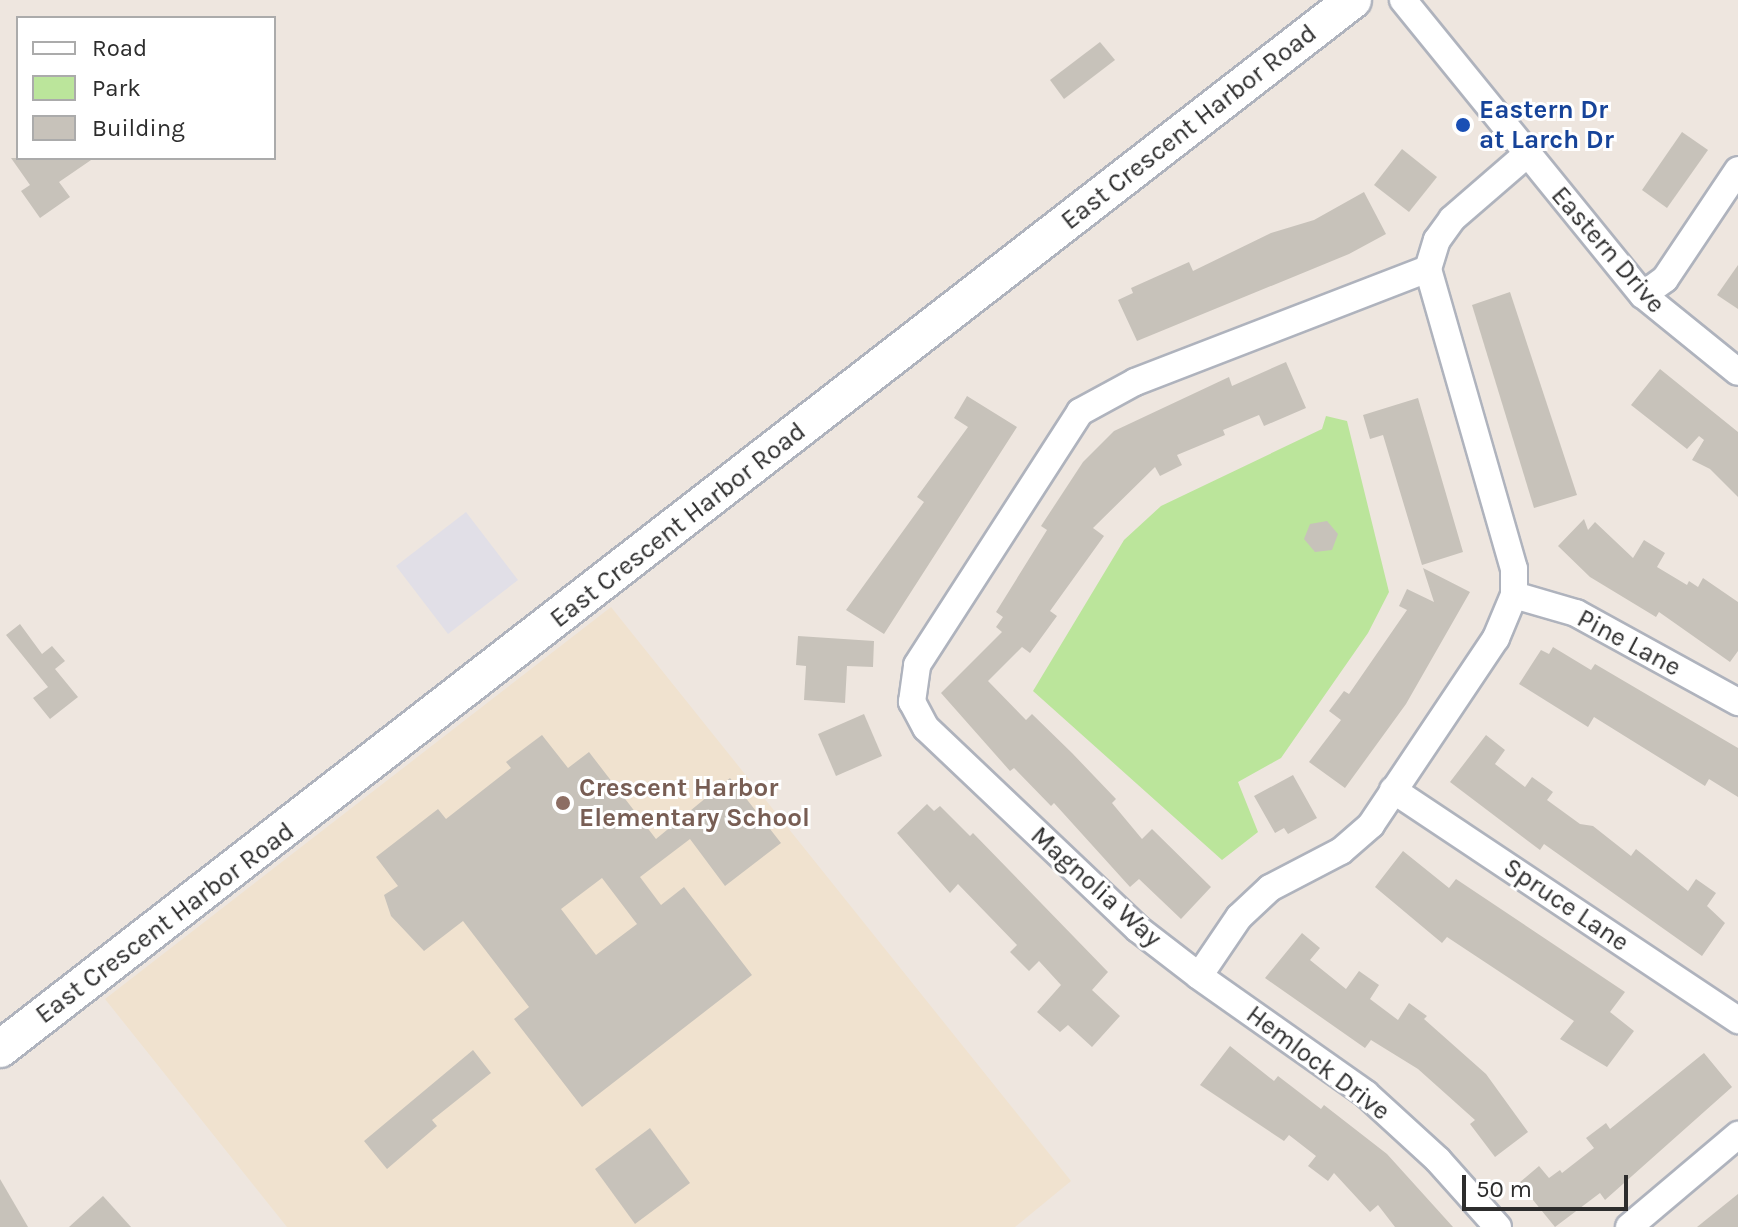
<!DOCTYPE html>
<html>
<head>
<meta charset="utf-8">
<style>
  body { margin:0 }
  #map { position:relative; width:1738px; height:1227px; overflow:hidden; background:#eee6df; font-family:Karla,sans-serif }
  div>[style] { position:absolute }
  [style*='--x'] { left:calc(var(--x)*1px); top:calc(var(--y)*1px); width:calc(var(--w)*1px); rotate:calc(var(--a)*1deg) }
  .industrial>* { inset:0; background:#e1dfe7 }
  .education>* { inset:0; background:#f0e2cf }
  .green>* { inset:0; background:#bbe59b }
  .building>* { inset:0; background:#c7c2ba }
  .roads { filter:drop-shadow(2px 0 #afb3bd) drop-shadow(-2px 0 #afb3bd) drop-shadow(0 2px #afb3bd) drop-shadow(0 -2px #afb3bd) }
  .street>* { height:26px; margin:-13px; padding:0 13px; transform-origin:13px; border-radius:13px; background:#fff }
  .secondary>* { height:36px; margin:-18px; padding:0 18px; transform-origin:18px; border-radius:18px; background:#fff }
  .dots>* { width:22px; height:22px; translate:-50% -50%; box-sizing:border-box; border:4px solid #fff; border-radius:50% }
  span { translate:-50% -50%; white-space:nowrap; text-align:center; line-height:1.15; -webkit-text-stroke:6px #fff; paint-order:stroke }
  .transit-label { font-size:26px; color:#164399; font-weight:700 }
  .left { translate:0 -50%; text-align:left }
  .street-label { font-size:26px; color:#2d2d2d }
  .education-label { font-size:26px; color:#785e54; font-weight:700 }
  .legend { position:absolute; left:16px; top:16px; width:260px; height:144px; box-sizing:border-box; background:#fff; border:2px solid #ababab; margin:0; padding:10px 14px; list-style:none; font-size:24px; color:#2d2d2d }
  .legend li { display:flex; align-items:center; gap:16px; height:40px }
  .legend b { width:40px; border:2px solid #ababab }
  .scale { position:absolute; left:1462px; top:1175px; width:166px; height:36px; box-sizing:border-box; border:4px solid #2d2d2d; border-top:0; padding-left:10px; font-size:24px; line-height:28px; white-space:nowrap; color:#2d2d2d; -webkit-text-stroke:6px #fff; paint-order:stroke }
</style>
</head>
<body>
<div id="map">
  <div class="industrial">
    <div style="clip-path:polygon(466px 512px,518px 580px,448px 634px,396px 566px)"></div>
  </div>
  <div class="education">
    <div style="clip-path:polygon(611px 607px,1071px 1181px,1015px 1227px,287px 1227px,105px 999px)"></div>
  </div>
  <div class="green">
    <div style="clip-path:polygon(1326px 416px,1347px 421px,1389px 592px,1368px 633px,1281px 758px,1238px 782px,1258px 832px,1222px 860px,1033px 691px,1124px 540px,1161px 506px,1322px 429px)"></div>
  </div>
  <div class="building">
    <div style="clip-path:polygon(1100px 42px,1115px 60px,1064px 99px,1050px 80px)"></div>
    <div style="clip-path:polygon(1682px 132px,1708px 150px,1667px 208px,1642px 190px)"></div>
    <div style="clip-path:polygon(1402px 149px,1437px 177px,1409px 212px,1374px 185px)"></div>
    <div style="clip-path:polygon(11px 158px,94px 158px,59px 182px,70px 197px,40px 218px,21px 191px,30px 185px)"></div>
    <div style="clip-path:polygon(1364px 192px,1386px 234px,1349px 254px,1137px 341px,1118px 300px,1133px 293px,1131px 288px,1189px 262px,1193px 271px,1271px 233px,1314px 220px)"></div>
    <div style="clip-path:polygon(1738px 265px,1738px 309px,1717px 295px)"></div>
    <div style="clip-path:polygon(1510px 292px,1577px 495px,1534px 508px,1472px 305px)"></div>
    <div style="clip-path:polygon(1286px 362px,1306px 408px,1264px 426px,1259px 415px,1223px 430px,1225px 435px,1177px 455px,1182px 465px,1160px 476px,1155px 467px,1093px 528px,1104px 536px,1050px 611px,1057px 616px,1030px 653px,1022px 647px,988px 681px,1026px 720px,1032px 714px,1072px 753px,1116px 799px,1112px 803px,1142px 839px,1152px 829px,1211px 887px,1181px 919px,1139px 879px,1130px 887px,1054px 803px,1051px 806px,1014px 768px,1010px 771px,941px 693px,1002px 632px,996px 627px,1003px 617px,996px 612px,1047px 530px,1041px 526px,1083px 462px,1114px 431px,1229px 377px,1232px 386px)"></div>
    <div style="clip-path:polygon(1660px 369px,1738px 432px,1738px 497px,1710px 469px,1692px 460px,1704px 440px,1699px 436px,1687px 449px,1631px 405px)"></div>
    <div style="clip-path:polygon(967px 396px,1017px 427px,884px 634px,846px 610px,924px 502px,917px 497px,968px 427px,954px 418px)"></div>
    <div style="clip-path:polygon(1418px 398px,1463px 552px,1422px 565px,1383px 435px,1370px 439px,1363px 415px)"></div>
    <div style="clip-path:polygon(1584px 519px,1588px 530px,1595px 522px,1633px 558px,1644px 540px,1665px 553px,1657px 567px,1687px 585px,1689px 581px,1698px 587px,1703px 578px,1738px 602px,1738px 651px,1730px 662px,1659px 612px,1656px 617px,1590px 577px,1558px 546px)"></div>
    <div style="clip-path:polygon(1327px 521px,1338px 534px,1332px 550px,1315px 552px,1304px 539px,1310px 524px)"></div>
    <div style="clip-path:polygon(1423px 568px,1470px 592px,1406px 704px,1345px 788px,1309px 762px,1341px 720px,1329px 711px,1344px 691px,1349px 694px,1407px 610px,1399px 606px,1407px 589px,1434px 602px)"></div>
    <div style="clip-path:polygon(20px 624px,42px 654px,52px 646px,65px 661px,55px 669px,78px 697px,50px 719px,33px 698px,48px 687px,6px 635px)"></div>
    <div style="clip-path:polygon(798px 636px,874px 641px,873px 667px,847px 666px,845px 703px,804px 700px,806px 666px,796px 665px)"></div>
    <div style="clip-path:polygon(1553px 647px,1591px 670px,1595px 664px,1738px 748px,1738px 797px,1709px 779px,1705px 786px,1594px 717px,1588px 727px,1519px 684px,1541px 650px,1549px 654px)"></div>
    <div style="clip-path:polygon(864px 714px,882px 756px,836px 776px,818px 734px)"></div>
    <div style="clip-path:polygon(evenodd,542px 735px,568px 768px,589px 752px,656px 839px,730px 778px,781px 843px,725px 886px,690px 839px,640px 877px,661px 905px,684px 887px,752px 975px,582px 1107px,514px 1019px,529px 1007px,463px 921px,424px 951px,391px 916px,384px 895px,398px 886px,376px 857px,438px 809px,446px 819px,511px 768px,506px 762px,542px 735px,602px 878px,637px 924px,596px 955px,561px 909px,602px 878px)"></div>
    <div style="clip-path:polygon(1486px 735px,1505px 750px,1495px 764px,1525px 787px,1532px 777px,1553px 792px,1547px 800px,1580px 824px,1593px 826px,1631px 856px,1636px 849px,1688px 891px,1696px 879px,1716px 893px,1707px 906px,1725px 923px,1702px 956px,1544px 844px,1540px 850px,1450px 782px)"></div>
    <div style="clip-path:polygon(1293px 775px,1317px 818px,1288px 834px,1284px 828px,1275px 833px,1254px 796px)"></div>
    <div style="clip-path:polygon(927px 804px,934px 811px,940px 806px,970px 836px,973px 833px,1108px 972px,1092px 990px,1120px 1016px,1092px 1047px,1068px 1025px,1060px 1032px,1037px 1012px,1061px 985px,1039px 961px,1029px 971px,1010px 952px,1017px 945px,958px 884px,950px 893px,897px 833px)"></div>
    <div style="clip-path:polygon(1403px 851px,1449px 888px,1456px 879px,1625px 992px,1610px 1012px,1634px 1031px,1607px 1067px,1560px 1039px,1574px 1021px,1447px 937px,1442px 943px,1375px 887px)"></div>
    <div style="clip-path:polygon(1302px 933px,1320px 948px,1310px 960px,1346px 989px,1359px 971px,1379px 985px,1370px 999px,1398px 1020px,1409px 1003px,1427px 1016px,1424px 1019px,1486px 1074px,1528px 1132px,1495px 1157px,1470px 1124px,1475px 1120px,1418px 1069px,1371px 1040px,1365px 1048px,1265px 978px)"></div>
    <div style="clip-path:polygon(1230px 1046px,1274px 1081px,1278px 1076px,1321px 1109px,1324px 1105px,1387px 1154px,1453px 1227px,1395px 1227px,1378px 1205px,1370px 1212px,1334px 1173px,1328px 1181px,1308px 1166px,1316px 1156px,1289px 1135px,1284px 1141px,1200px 1085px)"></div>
    <div style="clip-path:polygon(473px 1050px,491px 1073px,432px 1120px,437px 1126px,387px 1169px,364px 1141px)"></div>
    <div style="clip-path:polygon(1704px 1053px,1732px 1087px,1605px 1200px,1600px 1193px,1555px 1227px,1519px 1183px,1539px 1166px,1549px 1178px,1560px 1170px,1562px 1173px,1594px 1148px,1586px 1138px,1606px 1123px,1610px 1129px)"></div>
    <div style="clip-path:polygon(650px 1128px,690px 1183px,635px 1224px,595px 1169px)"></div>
    <div style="clip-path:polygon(0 1179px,28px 1227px,0 1227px)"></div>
    <div style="clip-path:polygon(1738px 1194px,1738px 1227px,1697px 1227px)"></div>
    <div style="clip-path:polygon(103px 1196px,131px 1227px,69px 1227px)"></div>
  </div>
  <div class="roads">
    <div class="street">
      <div style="--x:1403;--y:0;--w:380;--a:50.9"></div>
      <div style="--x:1643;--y:295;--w:122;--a:39"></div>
      <div style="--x:1428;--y:269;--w:312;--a:74"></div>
      <div style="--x:1514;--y:569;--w:26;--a:90"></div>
      <div style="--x:1514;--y:595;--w:47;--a:112.7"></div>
      <div style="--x:1496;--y:638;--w:225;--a:123.8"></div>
      <div style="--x:1371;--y:825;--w:40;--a:139"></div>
      <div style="--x:1341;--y:851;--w:80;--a:152.5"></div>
      <div style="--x:1270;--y:888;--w:42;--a:136.9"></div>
      <div style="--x:1239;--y:917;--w:71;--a:124.1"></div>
      <div style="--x:1199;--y:976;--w:77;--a:-142.4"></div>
      <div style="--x:1138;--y:929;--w:292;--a:-136.5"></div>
      <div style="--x:926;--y:728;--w:30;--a:-118"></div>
      <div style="--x:912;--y:702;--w:37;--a:-82"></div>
      <div style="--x:917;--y:665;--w:301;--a:-57.2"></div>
      <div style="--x:1080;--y:412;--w:63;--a:-28.6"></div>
      <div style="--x:1135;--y:382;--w:314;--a:-21.1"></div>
      <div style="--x:1428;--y:269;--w:30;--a:-73"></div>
      <div style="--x:1437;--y:240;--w:26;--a:-54"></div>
      <div style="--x:1452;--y:219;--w:98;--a:-40.9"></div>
      <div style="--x:1643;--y:295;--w:27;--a:-36"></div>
      <div style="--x:1665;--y:279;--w:131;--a:-56.2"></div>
      <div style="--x:1514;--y:595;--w:65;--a:16.2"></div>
      <div style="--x:1576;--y:613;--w:185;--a:28.8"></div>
      <div style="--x:1393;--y:790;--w:415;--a:33.7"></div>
      <div style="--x:1199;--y:976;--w:204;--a:35.2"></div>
      <div style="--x:1366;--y:1094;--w:98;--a:42.5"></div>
      <div style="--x:1438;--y:1160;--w:90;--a:48.2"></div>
      <div style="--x:1629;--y:1227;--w:143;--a:-40.2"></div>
    </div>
    <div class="secondary">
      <div style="--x:0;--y:1049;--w:1712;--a:-37.79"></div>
    </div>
  </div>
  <div class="dots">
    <div style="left:1463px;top:125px;background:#1a4fb4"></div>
    <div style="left:563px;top:803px;background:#8d6e63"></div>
  </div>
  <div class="transit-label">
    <span class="left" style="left:1479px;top:125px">Eastern Dr<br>at Larch Dr</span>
  </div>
  <div class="street-label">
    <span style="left:1189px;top:127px;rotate:-38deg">East Crescent Harbor Road</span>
    <span style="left:1608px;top:250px;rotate:49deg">Eastern Drive</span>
    <span style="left:678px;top:525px;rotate:-38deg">East Crescent Harbor Road</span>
    <span style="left:1629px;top:643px;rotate:28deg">Pine Lane</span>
    <span style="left:1096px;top:887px;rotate:42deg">Magnolia Way</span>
    <span style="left:1566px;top:905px;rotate:34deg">Spruce Lane</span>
    <span style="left:165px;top:923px;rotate:-37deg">East Crescent Harbor Road</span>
    <span style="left:1318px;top:1063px;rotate:37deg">Hemlock Drive</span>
  </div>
  <div class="education-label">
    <span class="left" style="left:579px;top:803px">Crescent Harbor<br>Elementary School</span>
  </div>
  <ul class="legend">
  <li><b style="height:10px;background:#fff"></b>Road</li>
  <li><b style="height:22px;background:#bbe59b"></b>Park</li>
  <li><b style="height:22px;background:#c7c2ba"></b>Building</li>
  </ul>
  <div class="scale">50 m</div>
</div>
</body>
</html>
